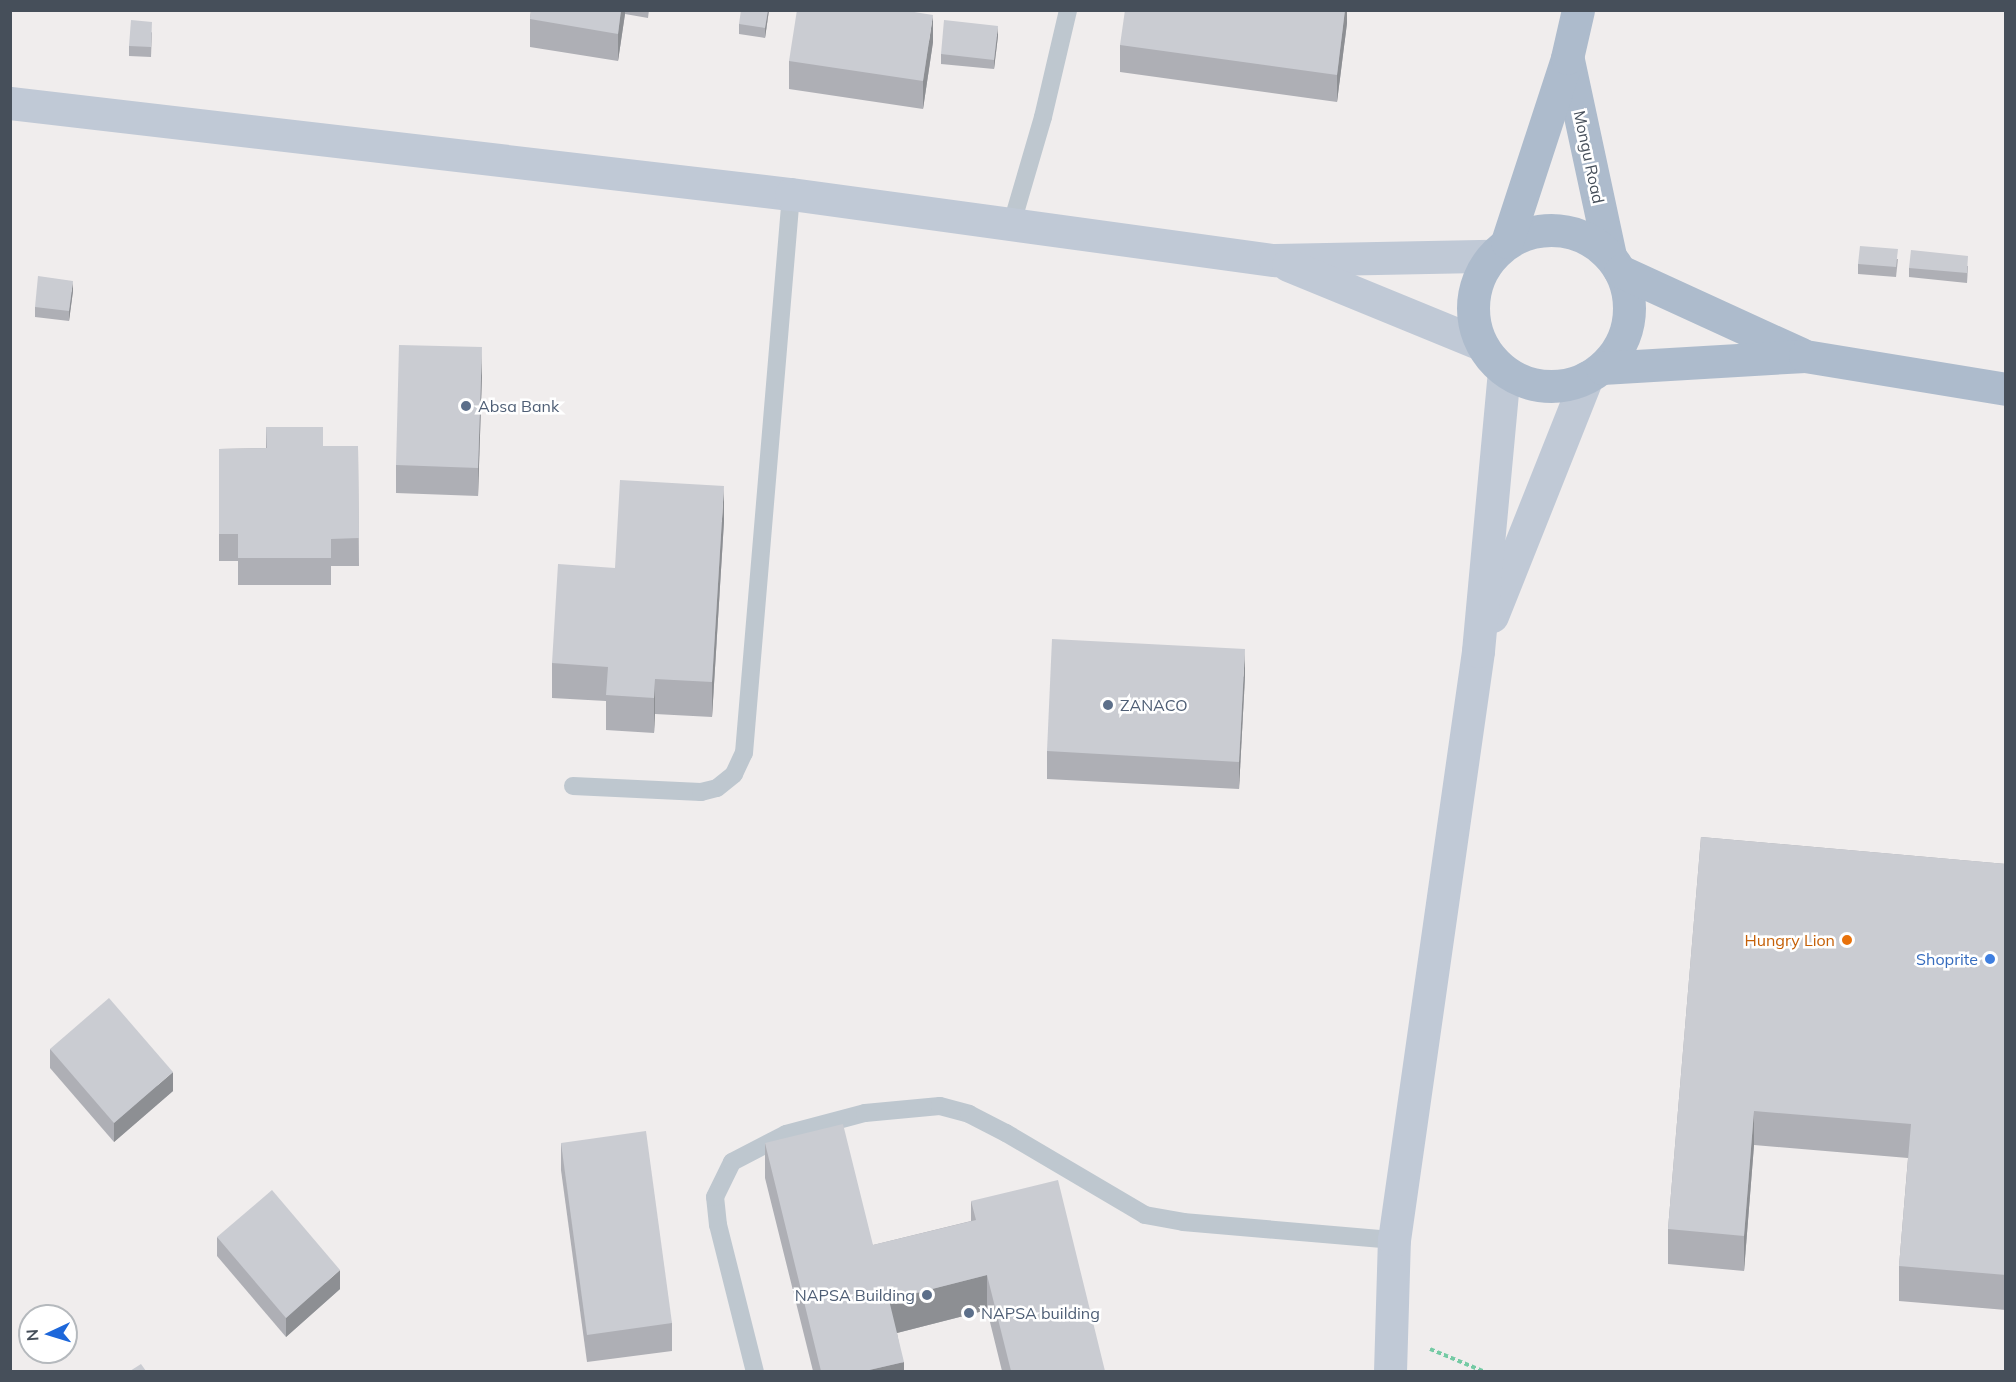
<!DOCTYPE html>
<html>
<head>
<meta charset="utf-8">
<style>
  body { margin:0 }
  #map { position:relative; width:2016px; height:1382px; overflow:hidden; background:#f0eded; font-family:Mulish,sans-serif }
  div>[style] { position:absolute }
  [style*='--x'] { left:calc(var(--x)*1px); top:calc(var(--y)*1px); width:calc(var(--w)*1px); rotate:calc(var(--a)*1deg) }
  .path>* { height:4px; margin-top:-2px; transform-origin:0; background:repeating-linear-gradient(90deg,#74caa4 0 4.5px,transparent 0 7.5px) }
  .lane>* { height:18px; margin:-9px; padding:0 9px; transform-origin:9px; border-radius:9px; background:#bec7cf }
  .secondary>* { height:33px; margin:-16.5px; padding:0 16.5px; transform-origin:16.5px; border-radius:16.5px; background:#c0c9d6 }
  .primary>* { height:33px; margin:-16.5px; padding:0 16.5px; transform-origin:16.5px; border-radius:16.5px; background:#adbbcc }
  .primary>.ring { margin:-16.5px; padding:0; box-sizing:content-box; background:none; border:33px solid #adbbcc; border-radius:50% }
  .wall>* { inset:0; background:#aeafb5 }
  .shaded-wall>* { inset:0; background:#8d8f93 }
  .building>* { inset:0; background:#caccd2 }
  .dots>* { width:16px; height:16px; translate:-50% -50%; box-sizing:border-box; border:3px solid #fff; border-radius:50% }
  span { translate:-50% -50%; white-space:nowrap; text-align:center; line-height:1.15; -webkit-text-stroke:5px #fff; paint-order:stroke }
  .street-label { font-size:16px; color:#464f5a }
  .service-label { font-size:16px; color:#4e5e75 }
  .left { translate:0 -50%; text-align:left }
  .right { translate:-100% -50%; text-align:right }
  .food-label { font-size:16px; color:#c56008 }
  .shop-label { font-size:16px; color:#366cbe }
  .frame { position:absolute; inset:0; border:12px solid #464f5a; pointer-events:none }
  .north { position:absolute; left:18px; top:1304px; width:60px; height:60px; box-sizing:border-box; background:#fff; border:2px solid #b5b9bd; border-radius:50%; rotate:266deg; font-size:16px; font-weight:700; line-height:24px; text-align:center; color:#464f5a }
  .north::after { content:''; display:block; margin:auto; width:21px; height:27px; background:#1d67da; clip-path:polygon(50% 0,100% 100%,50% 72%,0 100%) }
</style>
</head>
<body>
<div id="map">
  <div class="path">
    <div style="--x:1430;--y:1349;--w:60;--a:22.7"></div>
  </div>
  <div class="lane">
    <div style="--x:1012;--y:223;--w:110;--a:-73.7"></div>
    <div style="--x:1043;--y:117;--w:110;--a:-76.8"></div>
    <div style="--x:573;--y:786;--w:128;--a:2.7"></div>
    <div style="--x:701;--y:792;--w:16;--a:-14"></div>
    <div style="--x:717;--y:788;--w:22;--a:-39"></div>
    <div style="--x:734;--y:774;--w:23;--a:-65"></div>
    <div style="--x:744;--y:753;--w:561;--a:-85.19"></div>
    <div style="--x:755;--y:1372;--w:152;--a:-104.1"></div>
    <div style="--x:718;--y:1225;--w:28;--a:-96"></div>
    <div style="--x:715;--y:1197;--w:39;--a:-64"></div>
    <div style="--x:732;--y:1162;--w:61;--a:-27.4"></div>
    <div style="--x:786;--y:1134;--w:82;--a:-14.9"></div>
    <div style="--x:865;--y:1113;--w:75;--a:-5.3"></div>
    <div style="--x:940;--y:1106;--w:30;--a:15"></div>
    <div style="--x:969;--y:1114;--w:42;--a:27.2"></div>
    <div style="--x:1006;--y:1133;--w:161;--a:30.5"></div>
    <div style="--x:1145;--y:1215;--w:39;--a:10"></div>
    <div style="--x:1183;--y:1222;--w:212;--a:4.9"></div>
  </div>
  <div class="secondary">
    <div style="--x:10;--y:103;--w:786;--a:6.65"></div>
    <div style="--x:791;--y:194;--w:488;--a:7.8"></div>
    <div style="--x:1275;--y:260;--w:217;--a:-1.1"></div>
    <div style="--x:1288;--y:265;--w:209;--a:22.3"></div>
    <div style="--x:1492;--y:616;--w:257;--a:-68.3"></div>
    <div style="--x:1390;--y:1372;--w:132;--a:-88.3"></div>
    <div style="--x:1394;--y:1240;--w:595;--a:-81.88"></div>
    <div style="--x:1478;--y:651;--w:281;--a:-84.7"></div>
  </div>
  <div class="primary">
    <div style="--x:1568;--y:60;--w:200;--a:77.9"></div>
    <div class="ring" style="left:1473px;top:230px;width:123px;height:123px"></div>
    <div style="--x:1507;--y:242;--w:194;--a:-71.9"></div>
    <div style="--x:1567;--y:58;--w:49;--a:-77.1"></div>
    <div style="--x:1620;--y:271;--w:199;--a:24.6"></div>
    <div style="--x:1602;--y:368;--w:203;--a:-3.4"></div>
    <div style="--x:1805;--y:356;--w:204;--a:9.3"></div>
  </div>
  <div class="wall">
    <div style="clip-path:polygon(531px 10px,649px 10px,648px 18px,625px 14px,618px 61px,530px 47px,530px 19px)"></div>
    <div style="clip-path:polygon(769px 10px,765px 38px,739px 34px,739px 24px)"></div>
    <div style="clip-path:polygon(1347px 10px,1347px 23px,1337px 102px,1120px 72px,1120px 45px)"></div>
    <div style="clip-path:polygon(152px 32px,151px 57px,129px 56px,129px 46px)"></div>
    <div style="clip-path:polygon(998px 36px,994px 69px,941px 64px,941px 54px)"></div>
    <div style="clip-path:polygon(933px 42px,923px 109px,789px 89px,789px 61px)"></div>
    <div style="clip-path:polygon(1898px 259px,1896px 277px,1858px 274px,1858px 264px)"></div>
    <div style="clip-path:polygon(1968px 266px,1967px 283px,1909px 277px,1909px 268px)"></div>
    <div style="clip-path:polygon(73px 291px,69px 321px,35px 317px,35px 307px)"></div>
    <div style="clip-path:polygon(482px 374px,478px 496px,396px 493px,396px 465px)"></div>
    <div style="clip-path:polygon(266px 427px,323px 446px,358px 446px,359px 566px,331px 566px,331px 585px,238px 585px,238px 561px,219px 561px,219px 449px,266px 448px)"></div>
    <div style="clip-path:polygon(724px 521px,712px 717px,655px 714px,654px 733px,606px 730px,606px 701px,552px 698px,552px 663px,615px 568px)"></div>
    <div style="clip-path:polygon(1245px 676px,1239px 789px,1047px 779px,1047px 751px)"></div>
    <div style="clip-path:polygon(1701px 837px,2006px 864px,2006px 1310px,1899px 1301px,1899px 1266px,1908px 1158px,1754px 1145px,1744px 1271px,1668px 1264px,1668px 1229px)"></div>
    <div style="clip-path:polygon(50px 1049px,173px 1091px,114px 1142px,50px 1068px)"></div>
    <div style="clip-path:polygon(561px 1143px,672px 1323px,672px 1351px,587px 1362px,561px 1170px)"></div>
    <div style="clip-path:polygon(765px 1143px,873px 1245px,971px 1221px,971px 1201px,1105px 1371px,1002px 1371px,987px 1310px,897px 1333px,904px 1371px,813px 1371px,765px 1178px)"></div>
    <div style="clip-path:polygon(217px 1237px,340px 1289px,286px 1337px,217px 1256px)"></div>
  </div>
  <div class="shaded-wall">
    <div style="clip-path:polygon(621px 10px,625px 10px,625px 14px,618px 61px,618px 34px)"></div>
    <div style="clip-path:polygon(768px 10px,769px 10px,765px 38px,765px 28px)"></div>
    <div style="clip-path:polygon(1345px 10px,1347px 10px,1347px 23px,1337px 102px,1337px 75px)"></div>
    <div style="clip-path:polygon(933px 15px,933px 42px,923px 109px,923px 81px)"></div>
    <div style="clip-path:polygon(998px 26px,998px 36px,994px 69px,994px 60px)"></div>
    <div style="clip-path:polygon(73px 281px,73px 291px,69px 321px,69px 311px)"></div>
    <div style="clip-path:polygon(482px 347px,482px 374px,478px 496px,478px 468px)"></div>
    <div style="clip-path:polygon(724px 486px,724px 521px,712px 717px,712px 682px)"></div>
    <div style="clip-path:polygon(1245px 649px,1245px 676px,1239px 789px,1239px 762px)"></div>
    <div style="clip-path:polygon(655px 679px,655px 714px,654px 733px,654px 698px)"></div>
    <div style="clip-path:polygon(173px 1072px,173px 1091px,114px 1142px,114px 1123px)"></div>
    <div style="clip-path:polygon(1754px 1111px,1754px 1145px,1744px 1271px,1744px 1236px)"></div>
    <div style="clip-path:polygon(340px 1270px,340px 1289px,286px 1337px,286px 1318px)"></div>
    <div style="clip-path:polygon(987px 1275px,987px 1310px,889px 1335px,889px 1300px)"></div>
    <div style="clip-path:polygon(904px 1362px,904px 1371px,865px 1371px)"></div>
  </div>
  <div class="building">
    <div style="clip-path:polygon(531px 10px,621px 10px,618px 34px,530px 19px)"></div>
    <div style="clip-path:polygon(741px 10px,768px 10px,765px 28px,739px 24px)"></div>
    <div style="clip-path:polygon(797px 10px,902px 10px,933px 15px,923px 81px,789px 61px)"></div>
    <div style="clip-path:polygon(1125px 10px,1345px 10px,1337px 75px,1120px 45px)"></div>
    <div style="clip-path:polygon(131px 20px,152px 22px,151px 47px,129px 46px)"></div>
    <div style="clip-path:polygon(944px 20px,998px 26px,994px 60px,941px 54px)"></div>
    <div style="clip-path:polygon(1860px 246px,1898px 249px,1896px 267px,1858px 264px)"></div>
    <div style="clip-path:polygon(1911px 250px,1968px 256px,1967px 273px,1909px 268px)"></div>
    <div style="clip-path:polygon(38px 276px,73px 281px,69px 311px,35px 307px)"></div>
    <div style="clip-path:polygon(399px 345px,482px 347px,478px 468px,396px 465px)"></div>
    <div style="clip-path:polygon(266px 427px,323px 427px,323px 446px,358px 446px,359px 538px,331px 539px,331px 558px,238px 558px,238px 534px,219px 534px,219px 449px,267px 448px)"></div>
    <div style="clip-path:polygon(620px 480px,724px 486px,712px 682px,655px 679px,654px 698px,606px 695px,608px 667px,552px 663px,558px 564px,615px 568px)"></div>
    <div style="clip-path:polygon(1052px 639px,1245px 649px,1239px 762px,1047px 751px)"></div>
    <div style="clip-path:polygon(1701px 837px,2006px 864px,2006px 1275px,1899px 1266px,1911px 1124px,1754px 1111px,1744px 1236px,1668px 1229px)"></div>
    <div style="clip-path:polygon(109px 998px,173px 1072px,114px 1123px,50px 1049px)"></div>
    <div style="clip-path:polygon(843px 1124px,873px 1245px,976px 1220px,971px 1201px,1058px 1180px,1105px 1371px,1011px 1371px,987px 1275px,889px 1300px,904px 1362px,865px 1371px,821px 1371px,765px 1143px)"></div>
    <div style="clip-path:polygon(646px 1131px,672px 1323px,587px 1335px,561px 1143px)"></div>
    <div style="clip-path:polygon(272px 1190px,340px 1270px,286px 1318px,217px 1237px)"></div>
    <div style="clip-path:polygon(141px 1364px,146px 1371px,130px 1371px)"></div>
  </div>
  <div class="dots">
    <div style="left:466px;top:406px;background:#5c6f8a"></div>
    <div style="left:1108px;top:705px;background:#5c6f8a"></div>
    <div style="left:1847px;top:940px;background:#e8710a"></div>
    <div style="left:1990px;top:959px;background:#3f7fe0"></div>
    <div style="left:927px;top:1295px;background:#5c6f8a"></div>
    <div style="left:969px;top:1313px;background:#5c6f8a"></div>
  </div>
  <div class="street-label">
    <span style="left:1589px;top:157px;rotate:78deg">Mongu Road</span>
  </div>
  <div class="service-label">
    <span class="left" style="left:478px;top:406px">Absa Bank</span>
    <span class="left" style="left:1120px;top:705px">ZANACO</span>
    <span class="right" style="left:915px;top:1295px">NAPSA Building</span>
    <span class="left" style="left:981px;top:1313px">NAPSA building</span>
  </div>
  <div class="food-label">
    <span class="right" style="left:1835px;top:940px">Hungry Lion</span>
  </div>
  <div class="shop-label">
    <span class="right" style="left:1978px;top:959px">Shoprite</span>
  </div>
  <div class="frame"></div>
  <div class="north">N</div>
</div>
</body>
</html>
